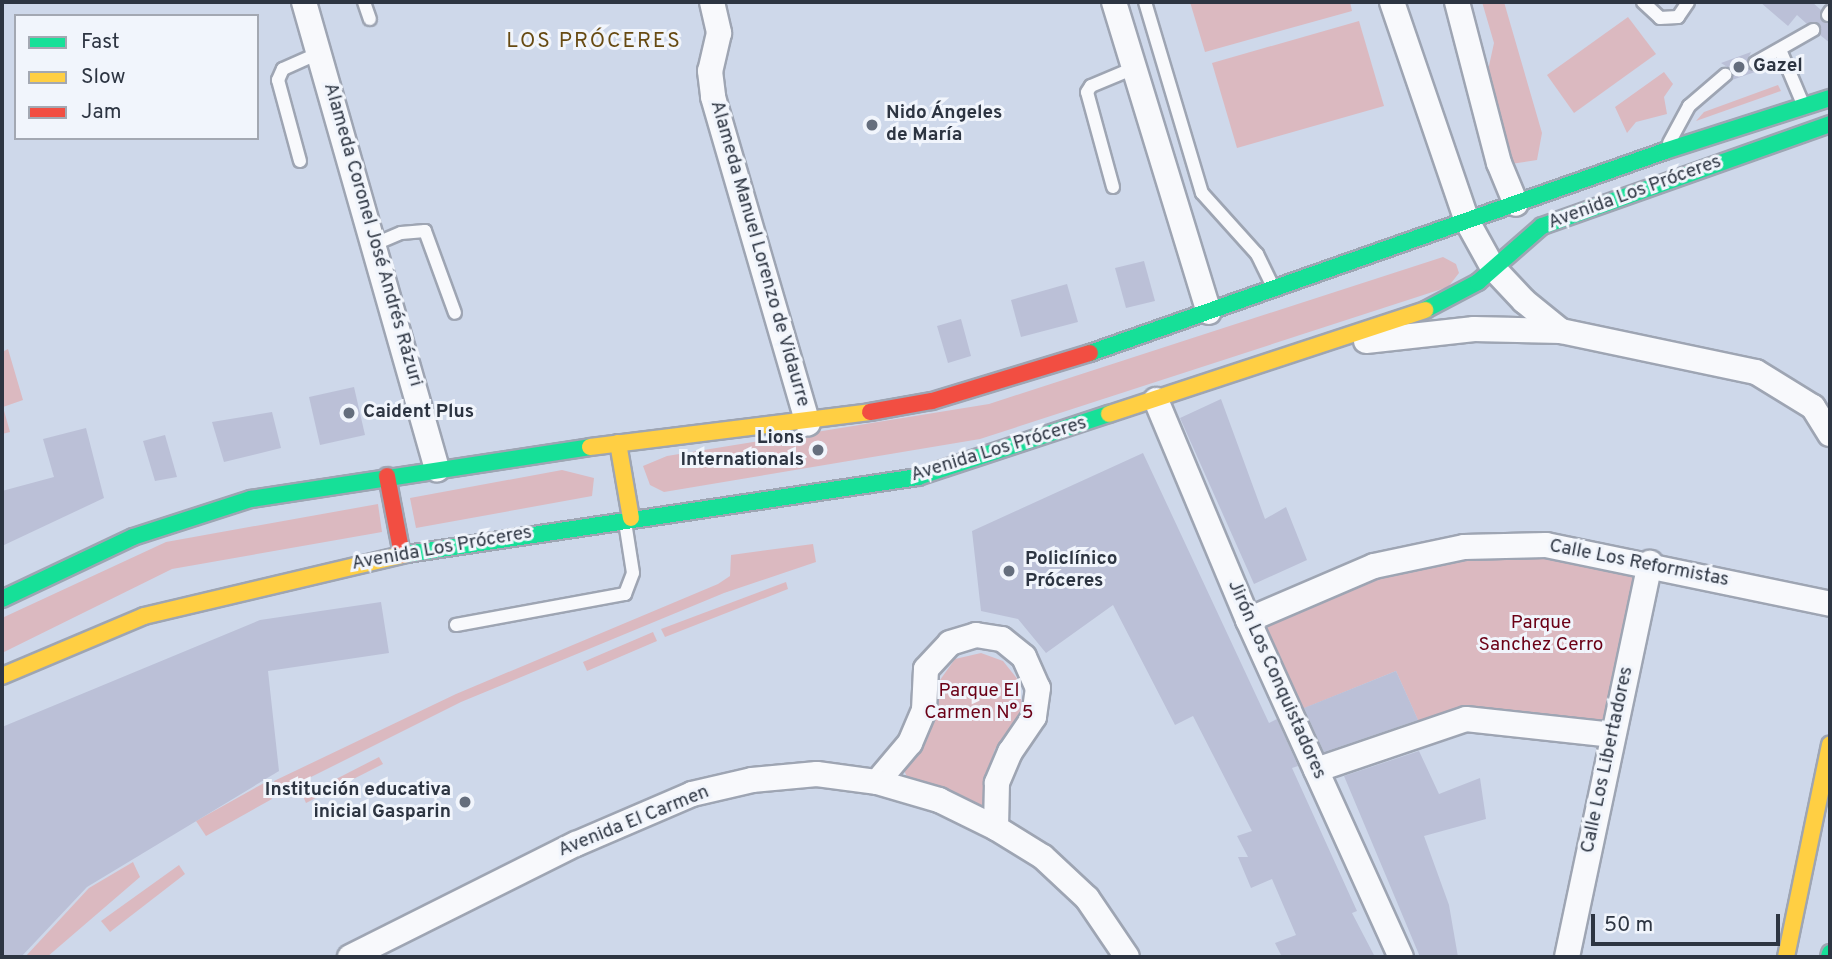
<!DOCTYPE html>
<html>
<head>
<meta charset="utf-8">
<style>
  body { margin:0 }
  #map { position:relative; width:1832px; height:959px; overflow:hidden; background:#ced8ea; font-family:Overpass,sans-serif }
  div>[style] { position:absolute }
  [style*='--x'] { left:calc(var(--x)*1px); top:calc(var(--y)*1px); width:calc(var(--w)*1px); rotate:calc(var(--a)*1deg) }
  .green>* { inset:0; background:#dbb9c0 }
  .building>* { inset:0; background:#bbc0d7 }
  .roads { filter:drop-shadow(2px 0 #9ea5b3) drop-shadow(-2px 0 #9ea5b3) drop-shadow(0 2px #9ea5b3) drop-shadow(0 -2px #9ea5b3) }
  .lane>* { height:12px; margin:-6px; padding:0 6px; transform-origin:6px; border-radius:6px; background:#f8f9fc }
  .street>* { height:24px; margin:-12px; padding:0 12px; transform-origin:12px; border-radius:12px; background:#f8f9fc }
  .fast>* { height:16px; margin:-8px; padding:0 8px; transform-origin:8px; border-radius:8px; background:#16e098 }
  .slow>* { height:16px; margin:-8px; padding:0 8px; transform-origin:8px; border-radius:8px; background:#ffcf43 }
  .jam>* { height:16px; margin:-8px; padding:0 8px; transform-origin:8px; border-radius:8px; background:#f24e42 }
  .dots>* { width:19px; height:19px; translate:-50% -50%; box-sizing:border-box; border:4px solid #f1f5fc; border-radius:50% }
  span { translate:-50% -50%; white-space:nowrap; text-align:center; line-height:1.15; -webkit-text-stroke:6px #f1f5fc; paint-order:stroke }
  .poi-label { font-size:19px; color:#2d3542; font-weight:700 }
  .left { translate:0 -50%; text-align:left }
  .right { translate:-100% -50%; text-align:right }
  .street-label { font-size:19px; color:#2d3542 }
  .park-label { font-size:19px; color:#6b0016 }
  .neighbourhood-label { font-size:21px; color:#674a12; letter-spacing:2px }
  .frame { position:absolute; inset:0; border:4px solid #2d3542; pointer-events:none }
  .legend { position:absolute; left:14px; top:14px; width:245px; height:126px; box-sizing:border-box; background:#f1f5fc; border:2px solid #a3a8b2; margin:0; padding:9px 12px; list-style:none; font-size:21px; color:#2d3542 }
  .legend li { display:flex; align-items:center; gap:14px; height:35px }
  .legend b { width:35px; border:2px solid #a3a8b2 }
  .scale { position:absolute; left:1591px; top:914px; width:189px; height:32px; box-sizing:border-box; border:4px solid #2d3542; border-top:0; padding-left:9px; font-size:21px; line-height:24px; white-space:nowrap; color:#2d3542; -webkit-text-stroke:5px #f1f5fc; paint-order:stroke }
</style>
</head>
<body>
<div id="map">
  <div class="green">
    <div style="clip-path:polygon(1190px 2px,1350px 2px,1352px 11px,1205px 52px)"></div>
    <div style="clip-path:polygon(1482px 2px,1504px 2px,1542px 133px,1537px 160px,1504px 165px,1483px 93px,1494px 43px)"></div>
    <div style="clip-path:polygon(1628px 17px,1656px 54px,1574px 113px,1547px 75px)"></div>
    <div style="clip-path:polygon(1359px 21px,1384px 106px,1237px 148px,1212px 63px)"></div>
    <div style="clip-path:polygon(1664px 72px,1673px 84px,1664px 97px,1667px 114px,1636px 122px,1627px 133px,1615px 107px)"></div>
    <div style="clip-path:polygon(1778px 85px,1781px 91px,1696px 121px,1704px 112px)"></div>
    <div style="clip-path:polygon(1443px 257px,1456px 264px,1459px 273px,1448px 287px,980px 439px,664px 492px,650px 485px,643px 466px,667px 456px,989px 404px)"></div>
    <div style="clip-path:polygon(8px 349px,23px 400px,3px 407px,10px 432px,2px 434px,2px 352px)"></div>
    <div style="clip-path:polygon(562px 470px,594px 478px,592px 496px,416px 528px,410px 498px)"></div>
    <div style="clip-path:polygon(378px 504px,382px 532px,172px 569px,2px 653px,2px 618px,166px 542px)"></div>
    <div style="clip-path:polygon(813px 544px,816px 562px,724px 593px,461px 702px,279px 793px,274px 781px,456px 694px,718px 584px,730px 576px,731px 555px)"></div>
    <div style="clip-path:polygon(1464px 547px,1650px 563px,1613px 735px,1421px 727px,1396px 671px,1290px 714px,1248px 620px)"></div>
    <div style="clip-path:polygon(786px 582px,788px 589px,665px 637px,661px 629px)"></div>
    <div style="clip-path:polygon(653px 632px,657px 641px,587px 671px,583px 662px)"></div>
    <div style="clip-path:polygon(981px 653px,1003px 661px,1019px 681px,1022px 706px,1017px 726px,995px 749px,986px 777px,986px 804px,977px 807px,907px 777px,903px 768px,927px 740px,940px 680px,955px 659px)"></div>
    <div style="clip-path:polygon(379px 757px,383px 764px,306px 803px,303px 796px)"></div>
    <div style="clip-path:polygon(264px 783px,272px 799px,206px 836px,196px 821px)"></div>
    <div style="clip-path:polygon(133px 862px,140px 877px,47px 957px,25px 957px,89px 888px)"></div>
    <div style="clip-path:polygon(179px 865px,185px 874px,110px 932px,101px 921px)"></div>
  </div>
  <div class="building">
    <div style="clip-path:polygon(1760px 2px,1812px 2px,1821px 10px,1821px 19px,1830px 23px,1830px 43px,1820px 35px,1818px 23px,1807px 24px,1797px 15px,1788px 26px)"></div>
    <div style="clip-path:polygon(1751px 52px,1746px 64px,1755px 72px,1732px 80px,1732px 70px,1721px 63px)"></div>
    <div style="clip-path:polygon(1144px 261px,1155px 301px,1126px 308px,1115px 268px)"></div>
    <div style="clip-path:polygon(1067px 284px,1078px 322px,1021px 337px,1011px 300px)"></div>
    <div style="clip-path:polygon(961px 319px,971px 356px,948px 363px,937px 326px)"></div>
    <div style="clip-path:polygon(354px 387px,365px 435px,320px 445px,309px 397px)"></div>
    <div style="clip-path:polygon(1221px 399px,1265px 519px,1286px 507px,1307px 560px,1254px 584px,1180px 418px)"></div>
    <div style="clip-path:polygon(272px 412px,281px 448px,224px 462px,212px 422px)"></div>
    <div style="clip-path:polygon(86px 428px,104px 498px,2px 546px,2px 491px,54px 477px,43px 439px)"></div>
    <div style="clip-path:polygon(165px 435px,177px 477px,155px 481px,143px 441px)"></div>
    <div style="clip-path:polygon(1143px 453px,1269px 723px,1277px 719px,1298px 766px,1292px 768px,1357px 911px,1352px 913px,1375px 957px,1282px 957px,1275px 943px,1296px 935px,1272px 879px,1251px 888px,1238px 857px,1248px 857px,1237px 836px,1252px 831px,1193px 716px,1175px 725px,1113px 605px,1046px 653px,1018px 619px,981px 611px,972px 531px)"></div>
    <div style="clip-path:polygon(381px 602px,389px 653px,268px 671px,279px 771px,87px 887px,21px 957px,2px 957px,2px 727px,260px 620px)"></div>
    <div style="clip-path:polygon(1396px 671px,1418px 720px,1324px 752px,1304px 708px)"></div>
    <div style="clip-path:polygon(1419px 751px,1439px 794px,1480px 778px,1486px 819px,1424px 836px,1449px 905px,1458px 957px,1420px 957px,1344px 776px)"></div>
  </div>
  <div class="roads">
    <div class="lane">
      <div style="--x:364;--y:2;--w:18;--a:71"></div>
      <div style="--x:1145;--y:2;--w:199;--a:73.4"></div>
      <div style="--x:1202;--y:193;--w:82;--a:48"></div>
      <div style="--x:1257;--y:254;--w:34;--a:64"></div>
      <div style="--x:1643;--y:2;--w:23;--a:43"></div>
      <div style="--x:1660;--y:18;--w:18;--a:-3"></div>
      <div style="--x:1678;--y:17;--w:18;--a:-56"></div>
      <div style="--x:1828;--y:15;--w:4;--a:-56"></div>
      <div style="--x:1781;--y:52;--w:56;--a:67.1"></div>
      <div style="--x:1755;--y:63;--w:67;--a:-29.6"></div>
      <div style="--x:1669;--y:143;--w:42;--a:-61.6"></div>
      <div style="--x:1689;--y:106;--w:48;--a:-40.7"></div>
      <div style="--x:300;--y:161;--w:84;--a:-105.2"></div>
      <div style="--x:278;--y:80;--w:12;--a:-66"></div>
      <div style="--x:283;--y:69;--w:39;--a:-24"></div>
      <div style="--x:1113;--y:187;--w:98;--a:-105.3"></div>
      <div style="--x:1087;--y:92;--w:7;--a:-56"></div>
      <div style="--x:1091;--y:86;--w:47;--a:-22.7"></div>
      <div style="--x:375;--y:244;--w:28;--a:-23"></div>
      <div style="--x:401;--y:233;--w:24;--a:-5"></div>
      <div style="--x:425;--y:231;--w:87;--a:69.9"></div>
      <div style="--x:456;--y:625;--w:172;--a:-10.4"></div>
      <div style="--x:625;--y:594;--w:22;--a:-69"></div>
      <div style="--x:633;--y:573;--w:52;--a:-98.9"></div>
    </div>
    <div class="street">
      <div style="--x:304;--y:2;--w:486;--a:74.1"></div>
      <div style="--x:712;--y:2;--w:32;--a:77"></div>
      <div style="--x:719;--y:33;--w:39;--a:103"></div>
      <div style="--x:710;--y:71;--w:26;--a:83"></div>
      <div style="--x:713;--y:97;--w:340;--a:73.8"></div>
      <div style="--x:1114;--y:2;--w:324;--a:73"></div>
      <div style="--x:1392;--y:2;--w:231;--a:71.1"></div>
      <div style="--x:1467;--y:221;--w:54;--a:61"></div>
      <div style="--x:1493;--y:268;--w:45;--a:46.8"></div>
      <div style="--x:1524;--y:301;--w:48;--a:39"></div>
      <div style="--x:1561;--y:331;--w:199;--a:11.9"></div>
      <div style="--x:1756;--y:372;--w:67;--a:31.6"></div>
      <div style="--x:1813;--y:407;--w:32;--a:58"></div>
      <div style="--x:1457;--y:2;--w:166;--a:75.4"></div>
      <div style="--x:1499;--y:163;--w:44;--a:67.5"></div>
      <div style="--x:1366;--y:341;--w:109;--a:-6.3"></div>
      <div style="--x:1474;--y:329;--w:87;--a:1.3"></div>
      <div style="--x:1156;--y:400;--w:238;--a:67.3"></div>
      <div style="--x:1248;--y:620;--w:370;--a:65.6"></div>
      <div style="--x:1248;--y:620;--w:137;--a:-23.2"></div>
      <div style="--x:1374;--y:566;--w:92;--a:-11.9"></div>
      <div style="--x:1464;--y:547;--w:82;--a:-1.4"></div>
      <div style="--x:1546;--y:545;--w:290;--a:11.7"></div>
      <div style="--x:1316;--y:770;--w:158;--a:-18.8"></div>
      <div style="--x:1466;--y:719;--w:148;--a:6.2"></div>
      <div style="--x:877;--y:782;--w:51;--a:-49.8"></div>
      <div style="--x:910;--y:743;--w:36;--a:-67"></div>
      <div style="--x:924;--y:710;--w:41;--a:-87.2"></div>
      <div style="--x:926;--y:669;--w:35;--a:-47"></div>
      <div style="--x:950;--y:643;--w:27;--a:-17"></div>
      <div style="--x:976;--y:635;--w:26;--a:9"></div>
      <div style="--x:1002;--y:639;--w:28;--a:39"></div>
      <div style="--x:1024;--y:657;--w:34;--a:66"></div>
      <div style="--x:1038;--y:688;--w:29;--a:98"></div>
      <div style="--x:1034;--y:717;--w:42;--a:124.4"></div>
      <div style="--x:1010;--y:752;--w:34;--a:113"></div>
      <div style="--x:997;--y:783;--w:45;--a:91.3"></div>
      <div style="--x:350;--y:957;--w:253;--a:-26.6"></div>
      <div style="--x:576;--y:844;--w:126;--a:-23.3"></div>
      <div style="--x:692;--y:794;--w:62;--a:-13.1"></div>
      <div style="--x:752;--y:780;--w:65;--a:-5.3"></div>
      <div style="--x:817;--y:774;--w:61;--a:7.6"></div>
      <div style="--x:877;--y:782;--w:65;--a:16.2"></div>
      <div style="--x:939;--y:800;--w:64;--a:26.2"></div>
      <div style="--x:996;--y:828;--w:55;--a:31.7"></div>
      <div style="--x:1043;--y:857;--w:60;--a:43"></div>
      <div style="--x:1087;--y:898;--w:71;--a:55.9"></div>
      <div style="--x:1567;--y:957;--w:403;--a:-78.1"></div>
    </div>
    <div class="fast">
      <div style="--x:1425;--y:310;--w:60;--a:-27.8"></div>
      <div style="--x:1478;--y:282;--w:85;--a:-41.2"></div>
      <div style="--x:1542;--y:226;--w:306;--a:-19.5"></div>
      <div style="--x:1090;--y:353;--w:609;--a:-19.36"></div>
      <div style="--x:1665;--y:151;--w:173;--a:-17.8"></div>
      <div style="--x:407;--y:554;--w:517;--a:-8.57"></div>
      <div style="--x:918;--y:477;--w:201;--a:-18.3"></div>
      <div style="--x:2;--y:599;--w:145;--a:-25.3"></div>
      <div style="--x:133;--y:537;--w:124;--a:-17.9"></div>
      <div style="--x:251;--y:499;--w:343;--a:-8.7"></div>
      <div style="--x:1829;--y:957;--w:4;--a:-76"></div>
    </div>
    <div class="slow">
      <div style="--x:1109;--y:414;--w:333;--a:-18.2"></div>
      <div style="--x:618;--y:443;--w:76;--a:80.2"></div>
      <div style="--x:590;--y:447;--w:282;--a:-7.1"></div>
      <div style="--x:2;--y:676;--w:154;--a:-22.9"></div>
      <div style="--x:144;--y:616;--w:270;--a:-13.3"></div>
      <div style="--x:1786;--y:957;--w:217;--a:-78.3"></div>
    </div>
    <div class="jam">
      <div style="--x:870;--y:412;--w:63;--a:-10.1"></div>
      <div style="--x:932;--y:401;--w:165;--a:-16.9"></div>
      <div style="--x:387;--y:476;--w:80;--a:79.2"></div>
    </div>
  </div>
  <div class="dots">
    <div style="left:1739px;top:67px;background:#656e7d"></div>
    <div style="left:872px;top:125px;background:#656e7d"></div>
    <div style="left:349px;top:413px;background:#656e7d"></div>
    <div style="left:818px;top:450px;background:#656e7d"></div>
    <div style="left:1009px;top:571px;background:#656e7d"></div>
    <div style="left:465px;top:802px;background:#656e7d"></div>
  </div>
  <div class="poi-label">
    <span class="left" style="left:1753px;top:67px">Gazel</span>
    <span class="left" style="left:886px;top:125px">Nido Ángeles<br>de María</span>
    <span class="left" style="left:363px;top:413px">Caident Plus</span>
    <span class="right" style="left:804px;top:450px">Lions<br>Internationals</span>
    <span class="left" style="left:1025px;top:571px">Policlínico<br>Próceres</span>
    <span class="right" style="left:451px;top:802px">Institución educativa<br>inicial Gasparin</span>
  </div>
  <div class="street-label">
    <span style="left:1635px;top:193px;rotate:-20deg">Avenida Los Próceres</span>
    <span style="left:372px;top:235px;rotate:74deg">Alameda Coronel José Andrés Rázuri</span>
    <span style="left:759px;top:254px;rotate:74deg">Alameda Manuel Lorenzo de Vidaurre</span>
    <span style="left:999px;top:450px;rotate:-17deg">Avenida Los Próceres</span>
    <span style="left:442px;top:549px;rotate:-10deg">Avenida Los Próceres</span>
    <span style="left:1639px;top:564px;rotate:11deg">Calle Los Reformistas</span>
    <span style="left:1276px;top:680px;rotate:66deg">Jirón Los Conquistadores</span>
    <span style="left:1608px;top:760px;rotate:-78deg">Calle Los Libertadores</span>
    <span style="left:634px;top:822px;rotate:-22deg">Avenida El Carmen</span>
  </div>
  <div class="park-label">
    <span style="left:1541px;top:635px">Parque<br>Sanchez Cerro</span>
    <span style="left:979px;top:703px">Parque El<br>Carmen N° 5</span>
  </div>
  <div class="neighbourhood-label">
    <span style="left:594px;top:42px">LOS PRÓCERES</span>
  </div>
  <div class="frame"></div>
  <ul class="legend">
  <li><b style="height:9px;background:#16e098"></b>Fast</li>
  <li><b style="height:9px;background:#ffcf43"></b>Slow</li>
  <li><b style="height:9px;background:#f24e42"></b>Jam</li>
  </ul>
  <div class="scale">50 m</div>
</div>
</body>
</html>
